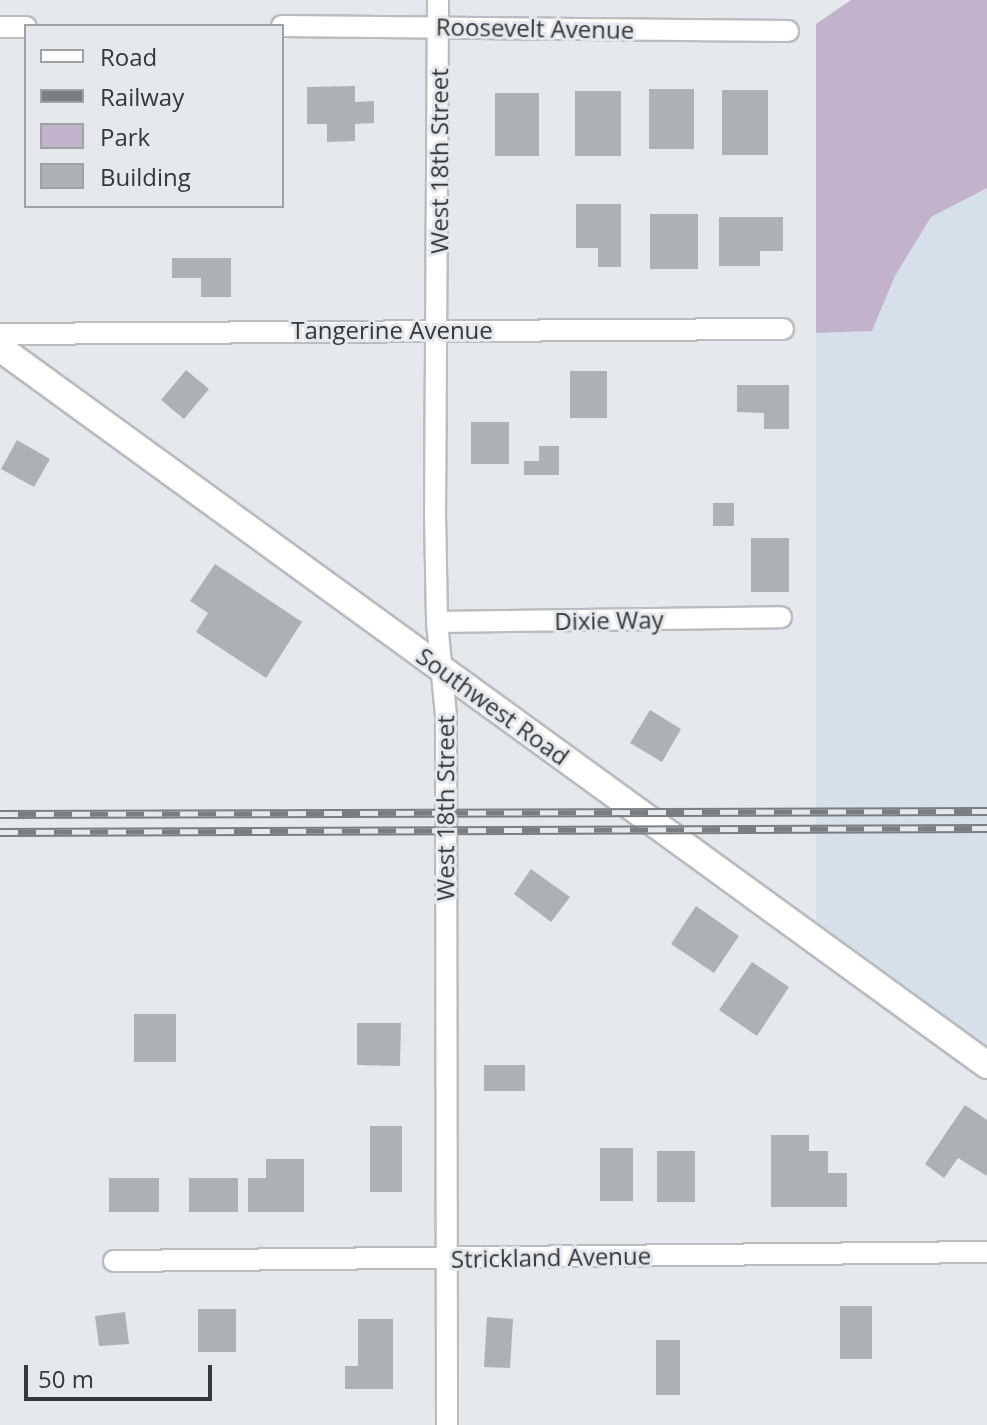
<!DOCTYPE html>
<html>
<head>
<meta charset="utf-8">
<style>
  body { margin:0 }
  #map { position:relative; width:987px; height:1425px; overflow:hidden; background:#e5e9ed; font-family:"Open Sans",sans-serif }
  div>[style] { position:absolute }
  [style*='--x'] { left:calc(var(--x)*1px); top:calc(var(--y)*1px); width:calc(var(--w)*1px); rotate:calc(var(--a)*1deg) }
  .built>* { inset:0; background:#d6e0ea }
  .green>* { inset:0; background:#c2b2cc }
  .building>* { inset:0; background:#acb2b3 }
  .roads { filter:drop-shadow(2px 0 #b9bdc0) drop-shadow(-2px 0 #b9bdc0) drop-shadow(0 2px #b9bdc0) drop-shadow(0 -2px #b9bdc0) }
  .minor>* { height:20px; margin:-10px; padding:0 10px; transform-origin:10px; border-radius:10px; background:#fff }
  .tertiary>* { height:26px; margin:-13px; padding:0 13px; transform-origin:13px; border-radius:13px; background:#fff }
  .rail>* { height:9px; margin-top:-4.5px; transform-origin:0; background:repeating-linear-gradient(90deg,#e5e9ed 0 18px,#7b7e80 0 36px); box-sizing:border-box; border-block:2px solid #7b7e80 }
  span { translate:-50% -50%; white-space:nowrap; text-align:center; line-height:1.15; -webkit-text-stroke:6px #e5e9ed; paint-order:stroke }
  .street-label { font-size:24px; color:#353738 }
  .legend { position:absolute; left:24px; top:24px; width:260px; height:184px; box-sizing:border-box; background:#e5e9ed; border:2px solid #9fa2a5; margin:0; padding:10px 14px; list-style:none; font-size:24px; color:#353738 }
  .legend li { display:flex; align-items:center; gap:16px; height:40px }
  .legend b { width:40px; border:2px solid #9fa2a5 }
  .scale { position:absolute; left:24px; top:1365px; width:188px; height:36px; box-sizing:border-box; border:4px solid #353738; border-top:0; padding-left:10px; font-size:24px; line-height:28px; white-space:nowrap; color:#353738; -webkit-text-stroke:6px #e5e9ed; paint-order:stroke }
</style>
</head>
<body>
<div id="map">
  <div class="built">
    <div style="clip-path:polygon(987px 188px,987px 1048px,816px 924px,816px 333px,872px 331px,895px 276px,931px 217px)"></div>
  </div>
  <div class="green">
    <div style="clip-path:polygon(851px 0,987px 0,987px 188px,931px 217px,895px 276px,872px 331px,816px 333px,816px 24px)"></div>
  </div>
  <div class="building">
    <div style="clip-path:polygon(355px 86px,355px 102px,374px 101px,374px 123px,355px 124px,355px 141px,327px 142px,327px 124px,307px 124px,307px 87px)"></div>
    <div style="clip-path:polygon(649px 89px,694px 89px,694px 149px,649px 149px)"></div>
    <div style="clip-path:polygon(722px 90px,768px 90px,768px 155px,722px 155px)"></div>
    <div style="clip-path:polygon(575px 91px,621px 91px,621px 156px,575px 156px)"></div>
    <div style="clip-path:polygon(495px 93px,539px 93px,539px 156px,495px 156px)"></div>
    <div style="clip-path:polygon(576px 204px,621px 204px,621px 267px,598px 267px,598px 248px,576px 248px)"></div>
    <div style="clip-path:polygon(650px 214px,698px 214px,698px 269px,650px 269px)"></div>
    <div style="clip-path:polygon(719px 217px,783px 217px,783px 251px,760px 251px,760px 266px,719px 266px)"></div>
    <div style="clip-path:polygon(172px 258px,231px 258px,231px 297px,201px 297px,201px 278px,172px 278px)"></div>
    <div style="clip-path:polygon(186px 370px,209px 389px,184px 419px,161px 400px)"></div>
    <div style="clip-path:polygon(570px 371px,607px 371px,607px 418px,570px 418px)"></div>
    <div style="clip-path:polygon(737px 385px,789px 385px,789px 429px,764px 429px,764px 413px,737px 412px)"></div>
    <div style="clip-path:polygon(471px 422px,509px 422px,509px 464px,471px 464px)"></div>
    <div style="clip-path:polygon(17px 440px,50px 459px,34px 487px,1px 469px)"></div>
    <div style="clip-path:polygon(539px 446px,559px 446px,559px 475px,524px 475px,524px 461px,539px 461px)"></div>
    <div style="clip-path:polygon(713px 503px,734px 503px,734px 526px,713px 526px)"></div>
    <div style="clip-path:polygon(751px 538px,789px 538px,789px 592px,751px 592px)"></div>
    <div style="clip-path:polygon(215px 564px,302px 622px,266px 678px,196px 632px,208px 613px,190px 601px)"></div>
    <div style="clip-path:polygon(650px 710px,681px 729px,662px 762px,630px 743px)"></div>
    <div style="clip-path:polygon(531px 869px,570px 897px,551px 922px,514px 894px)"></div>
    <div style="clip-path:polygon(696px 906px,739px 936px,714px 973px,671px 944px)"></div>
    <div style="clip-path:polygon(752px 962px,789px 987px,757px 1036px,719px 1010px)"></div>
    <div style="clip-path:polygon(134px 1014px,176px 1014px,176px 1062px,134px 1062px)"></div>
    <div style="clip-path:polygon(357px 1023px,401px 1023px,400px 1066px,357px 1065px)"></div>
    <div style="clip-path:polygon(484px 1065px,525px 1065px,525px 1091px,484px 1091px)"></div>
    <div style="clip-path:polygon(965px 1105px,987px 1120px,987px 1176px,958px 1158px,944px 1178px,925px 1164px)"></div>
    <div style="clip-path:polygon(370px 1126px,402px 1126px,402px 1192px,370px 1192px)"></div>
    <div style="clip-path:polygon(771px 1135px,809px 1135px,809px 1151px,828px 1151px,828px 1173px,847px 1173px,847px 1207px,771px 1207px)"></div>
    <div style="clip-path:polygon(600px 1148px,633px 1148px,633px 1201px,600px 1201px)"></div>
    <div style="clip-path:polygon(657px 1151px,695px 1151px,695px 1202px,657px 1202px)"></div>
    <div style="clip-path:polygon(266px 1159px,304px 1159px,304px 1212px,248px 1212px,248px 1178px,266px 1178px)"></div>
    <div style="clip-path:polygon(109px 1178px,159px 1178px,159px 1212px,109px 1212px)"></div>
    <div style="clip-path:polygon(189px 1178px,238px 1178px,238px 1212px,189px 1212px)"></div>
    <div style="clip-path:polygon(840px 1306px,872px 1306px,872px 1359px,840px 1359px)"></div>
    <div style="clip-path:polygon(198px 1309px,236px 1309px,236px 1352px,198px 1352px)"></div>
    <div style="clip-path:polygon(125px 1312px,129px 1344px,99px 1346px,95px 1316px)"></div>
    <div style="clip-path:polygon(487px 1317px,513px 1319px,510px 1368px,484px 1367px)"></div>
    <div style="clip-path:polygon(358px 1319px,393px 1319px,393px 1389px,345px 1389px,345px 1366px,358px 1366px)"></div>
    <div style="clip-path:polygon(656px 1340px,680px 1340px,680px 1395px,656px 1395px)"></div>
  </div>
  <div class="roads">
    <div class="minor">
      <div style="--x:438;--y:0;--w:515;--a:90.33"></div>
      <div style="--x:435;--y:515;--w:107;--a:88.9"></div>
      <div style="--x:437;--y:622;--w:93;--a:84.5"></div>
      <div style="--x:446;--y:715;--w:710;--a:89.92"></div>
      <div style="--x:282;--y:26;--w:506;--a:0.57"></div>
      <div style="--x:0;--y:27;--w:26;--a:0"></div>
      <div style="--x:0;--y:334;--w:783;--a:-0.37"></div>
      <div style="--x:437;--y:622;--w:344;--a:-0.8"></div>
      <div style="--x:114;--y:1261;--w:873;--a:-0.59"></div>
    </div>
    <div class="tertiary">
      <div style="--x:0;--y:348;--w:1220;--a:36"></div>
    </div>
  </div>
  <div class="rail">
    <div style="--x:0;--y:814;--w:987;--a:-0.17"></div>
    <div style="--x:0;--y:832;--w:987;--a:-0.23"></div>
  </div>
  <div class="street-label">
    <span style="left:535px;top:28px;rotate:1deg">Roosevelt Avenue</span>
    <span style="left:439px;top:161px;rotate:-90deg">West 18th Street</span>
    <span style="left:392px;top:330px">Tangerine Avenue</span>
    <span style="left:609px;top:620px;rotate:-1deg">Dixie Way</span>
    <span style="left:493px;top:706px;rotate:36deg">Southwest Road</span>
    <span style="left:445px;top:808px;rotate:-90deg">West 18th Street</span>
    <span style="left:551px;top:1257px;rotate:-1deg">Strickland Avenue</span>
  </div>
  <ul class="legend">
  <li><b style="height:10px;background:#fff"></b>Road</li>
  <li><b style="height:10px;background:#7b7e80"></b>Railway</li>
  <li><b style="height:22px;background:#c2b2cc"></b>Park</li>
  <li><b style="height:22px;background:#acb2b3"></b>Building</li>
  </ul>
  <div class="scale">50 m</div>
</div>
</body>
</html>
